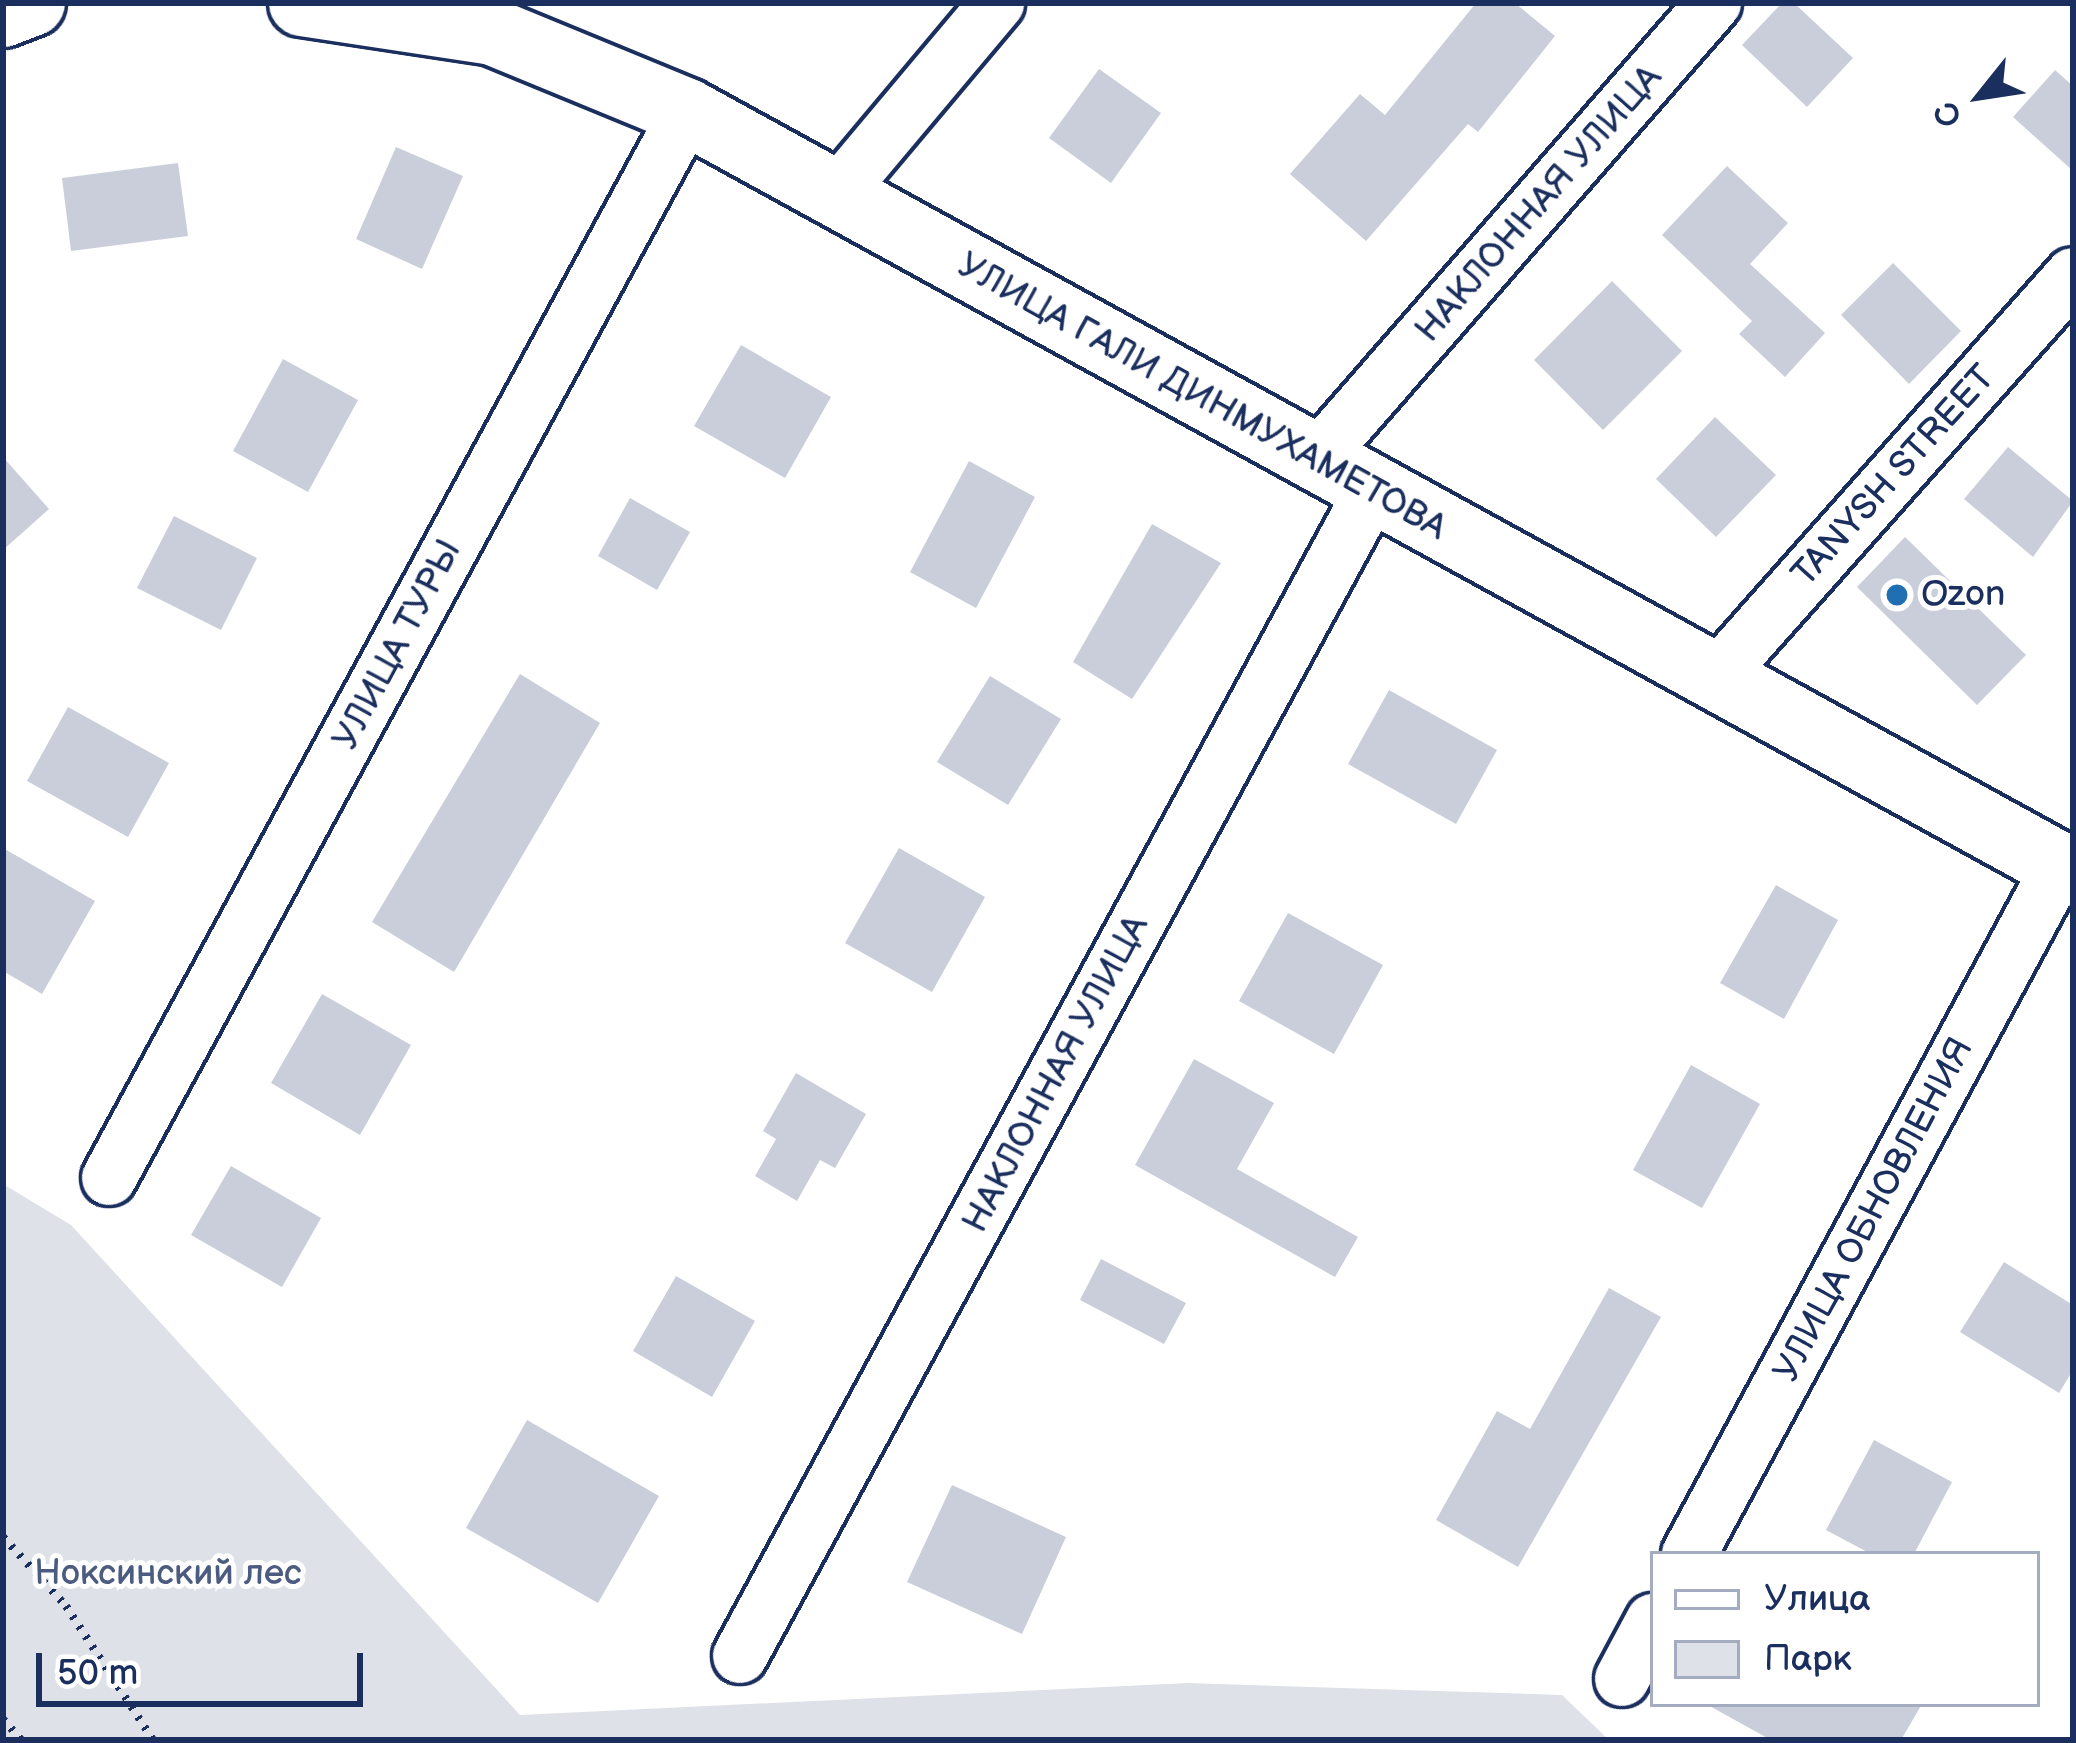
<!DOCTYPE html>
<html>
<head>
<meta charset="utf-8">
<style>
  body { margin:0 }
  #map { position:relative; width:2076px; height:1743px; overflow:hidden; background:#fff; font-family:"Balsamiq Sans",sans-serif }
  div>[style] { position:absolute }
  [style*='--x'] { left:calc(var(--x)*1px); top:calc(var(--y)*1px); width:calc(var(--w)*1px); rotate:calc(var(--a)*1deg) }
  .green>* { inset:0; background:#dee1e7 }
  .building>* { inset:0; background:#caceda }
  .path>* { height:8px; margin-top:-4px; transform-origin:0; background:repeating-linear-gradient(90deg,#1b2f5e 0 3px,transparent 0 12px) }
  .roads { filter:drop-shadow(3px 0 #1b2f5e) drop-shadow(-3px 0 #1b2f5e) drop-shadow(0 3px #1b2f5e) drop-shadow(0 -3px #1b2f5e) }
  .street>* { height:54px; margin:-27px; padding:0 27px; transform-origin:27px; border-radius:27px; background:#fff }
  .secondary>* { height:66px; margin:-33px; padding:0 33px; transform-origin:33px; border-radius:33px; background:#fff }
  .dots>* { width:33px; height:33px; translate:-50% -50%; box-sizing:border-box; border:6px solid #fff; border-radius:50% }
  span { translate:-50% -50%; white-space:nowrap; text-align:center; line-height:1.15; -webkit-text-stroke:10px #fff; paint-order:stroke }
  .street-label { font-size:36px; color:#1b2f5e }
  .poi-label { font-size:36px; color:#1b2f5e }
  .left { translate:0 -50%; text-align:left }
  .park-label { font-size:36px; color:#4c5c80 }
  .frame { position:absolute; inset:0; border:6px solid #1b2f5e; pointer-events:none }
  .legend { position:absolute; left:1650px; top:1551px; width:390px; height:156px; box-sizing:border-box; background:#fff; border:3px solid #a4acbf; margin:0; padding:15px 21px; list-style:none; font-size:36px; color:#1b2f5e }
  .legend li { display:flex; align-items:center; gap:24px; height:60px }
  .legend b { width:60px; border:3px solid #a4acbf }
  .north { position:absolute; left:1920px; top:36px; width:120px; height:120px; -webkit-text-stroke:9px #fff; paint-order:stroke; rotate:240deg; font-size:33px; font-weight:700; line-height:48px; text-align:center; color:#1b2f5e }
  .north::after { content:''; display:block; margin:auto; width:42px; height:54px; background:#1b2f5e; clip-path:polygon(50% 0,100% 100%,50% 72%,0 100%) }
  .scale { position:absolute; left:36px; top:1653px; width:327px; height:54px; box-sizing:border-box; border:6px solid #1b2f5e; border-top:0; padding-left:15px; font-size:36px; line-height:42px; white-space:nowrap; color:#1b2f5e; -webkit-text-stroke:9px #fff; paint-order:stroke }
</style>
</head>
<body>
<div id="map">
  <div class="green">
    <div style="clip-path:polygon(3px 1184px,71px 1225px,520px 1715px,1188px 1683px,1562px 1695px,1609px 1740px,3px 1740px)"></div>
  </div>
  <div class="building">
    <div style="clip-path:polygon(1476px 3px,1515px 3px,1555px 36px,1478px 132px,1468px 124px,1366px 241px,1290px 174px,1360px 94px,1385px 115px)"></div>
    <div style="clip-path:polygon(1782px 3px,1794px 3px,1853px 58px,1807px 107px,1742px 45px)"></div>
    <div style="clip-path:polygon(1099px 69px,1161px 113px,1111px 183px,1049px 138px)"></div>
    <div style="clip-path:polygon(2055px 70px,2073px 86px,2073px 171px,2013px 117px)"></div>
    <div style="clip-path:polygon(396px 147px,463px 176px,422px 269px,356px 239px)"></div>
    <div style="clip-path:polygon(178px 163px,188px 236px,71px 251px,62px 178px)"></div>
    <div style="clip-path:polygon(1727px 166px,1788px 223px,1750px 264px,1825px 333px,1785px 377px,1739px 334px,1752px 321px,1662px 235px)"></div>
    <div style="clip-path:polygon(1893px 263px,1961px 331px,1909px 384px,1841px 315px)"></div>
    <div style="clip-path:polygon(1612px 281px,1682px 351px,1603px 430px,1534px 360px)"></div>
    <div style="clip-path:polygon(741px 345px,831px 397px,785px 478px,694px 426px)"></div>
    <div style="clip-path:polygon(283px 359px,358px 400px,308px 492px,233px 451px)"></div>
    <div style="clip-path:polygon(1715px 417px,1776px 475px,1716px 537px,1656px 479px)"></div>
    <div style="clip-path:polygon(2008px 447px,2073px 501px,2033px 557px,1964px 499px)"></div>
    <div style="clip-path:polygon(3px 457px,49px 509px,3px 550px)"></div>
    <div style="clip-path:polygon(969px 461px,1035px 497px,976px 608px,910px 572px)"></div>
    <div style="clip-path:polygon(630px 498px,690px 532px,657px 590px,598px 556px)"></div>
    <div style="clip-path:polygon(174px 516px,257px 558px,221px 630px,137px 588px)"></div>
    <div style="clip-path:polygon(1152px 524px,1221px 563px,1132px 699px,1073px 662px)"></div>
    <div style="clip-path:polygon(1905px 537px,2026px 655px,1977px 705px,1857px 587px)"></div>
    <div style="clip-path:polygon(520px 674px,600px 723px,454px 972px,372px 922px)"></div>
    <div style="clip-path:polygon(990px 676px,1061px 719px,1008px 805px,937px 762px)"></div>
    <div style="clip-path:polygon(1389px 690px,1497px 750px,1456px 824px,1348px 764px)"></div>
    <div style="clip-path:polygon(68px 707px,169px 763px,128px 837px,27px 781px)"></div>
    <div style="clip-path:polygon(3px 848px,95px 901px,42px 994px,3px 971px)"></div>
    <div style="clip-path:polygon(899px 848px,985px 897px,932px 992px,845px 943px)"></div>
    <div style="clip-path:polygon(1776px 885px,1838px 920px,1784px 1019px,1720px 983px)"></div>
    <div style="clip-path:polygon(1288px 913px,1383px 965px,1334px 1054px,1239px 1001px)"></div>
    <div style="clip-path:polygon(322px 994px,411px 1045px,360px 1135px,271px 1083px)"></div>
    <div style="clip-path:polygon(1194px 1059px,1274px 1103px,1237px 1169px,1358px 1237px,1335px 1277px,1135px 1165px)"></div>
    <div style="clip-path:polygon(1691px 1065px,1760px 1104px,1702px 1208px,1633px 1170px)"></div>
    <div style="clip-path:polygon(796px 1073px,866px 1114px,835px 1168px,820px 1160px,797px 1201px,755px 1176px,776px 1139px,763px 1131px)"></div>
    <div style="clip-path:polygon(231px 1166px,321px 1218px,282px 1287px,191px 1235px)"></div>
    <div style="clip-path:polygon(1101px 1259px,1186px 1303px,1164px 1344px,1080px 1300px)"></div>
    <div style="clip-path:polygon(2004px 1262px,2073px 1305px,2073px 1370px,2059px 1393px,1960px 1332px)"></div>
    <div style="clip-path:polygon(676px 1276px,755px 1321px,712px 1397px,633px 1351px)"></div>
    <div style="clip-path:polygon(1609px 1288px,1661px 1317px,1518px 1567px,1436px 1520px,1497px 1411px,1530px 1429px)"></div>
    <div style="clip-path:polygon(527px 1420px,659px 1496px,598px 1603px,466px 1528px)"></div>
    <div style="clip-path:polygon(1874px 1440px,1952px 1482px,1914px 1554px,1871px 1554px,1826px 1530px)"></div>
    <div style="clip-path:polygon(952px 1485px,1066px 1537px,1022px 1634px,907px 1582px)"></div>
    <div style="clip-path:polygon(1706px 1704px,1922px 1704px,1901px 1740px,1771px 1740px)"></div>
  </div>
  <div class="path">
    <div style="--x:3;--y:1537;--w:93;--a:47.6"></div>
    <div style="--x:66;--y:1606;--w:160;--a:57"></div>
    <div style="--x:3;--y:1719;--w:28;--a:49"></div>
  </div>
  <div class="roads">
    <div class="street">
      <div style="--x:836;--y:195;--w:251;--a:-50"></div>
      <div style="--x:1315;--y:460;--w:607;--a:-48.88"></div>
      <div style="--x:1715;--y:678;--w:539;--a:-48.38"></div>
      <div style="--x:109;--y:1178;--w:1213;--a:-61.53"></div>
      <div style="--x:1689;--y:1554;--w:783;--a:-61.7"></div>
      <div style="--x:740;--y:1656;--w:1325;--a:-61.52"></div>
      <div style="--x:1622;--y:1679;--w:66;--a:-61.9"></div>
    </div>
    <div class="secondary">
      <div style="--x:302;--y:3;--w:193;--a:8.6"></div>
      <div style="--x:493;--y:32;--w:210;--a:22.4"></div>
      <div style="--x:687;--y:112;--w:1581;--a:28.77"></div>
      <div style="--x:3;--y:14;--w:31;--a:-21"></div>
    </div>
  </div>
  <div class="dots">
    <div style="left:1897px;top:595px;background:#1f6fb2"></div>
  </div>
  <div class="street-label">
    <span style="left:1539px;top:204px;rotate:-49deg">НАКЛОННАЯ УЛИЦА</span>
    <span style="left:1202px;top:397px;rotate:29deg">УЛИЦА ГАЛИ ДИНМУХАМЕТОВА</span>
    <span style="left:1894px;top:476px;rotate:-48deg">TANYSH STREET</span>
    <span style="left:398px;top:645px;rotate:-62deg">УЛИЦА ТУРЫ</span>
    <span style="left:1056px;top:1074px;rotate:-62deg">НАКЛОННАЯ УЛИЦА</span>
    <span style="left:1874px;top:1210px;rotate:-62deg">УЛИЦА ОБНОВЛЕНИЯ</span>
  </div>
  <div class="poi-label">
    <span class="left" style="left:1921px;top:595px">Ozon</span>
  </div>
  <div class="park-label">
    <span style="left:168px;top:1574px">Ноксинский лес</span>
  </div>
  <div class="frame"></div>
  <ul class="legend">
  <li><b style="height:15px;background:#fff"></b>Улица</li>
  <li><b style="height:33px;background:#dee1e7"></b>Парк</li>
  </ul>
  <div class="north">С</div>
  <div class="scale">50 m</div>
</div>
</body>
</html>
